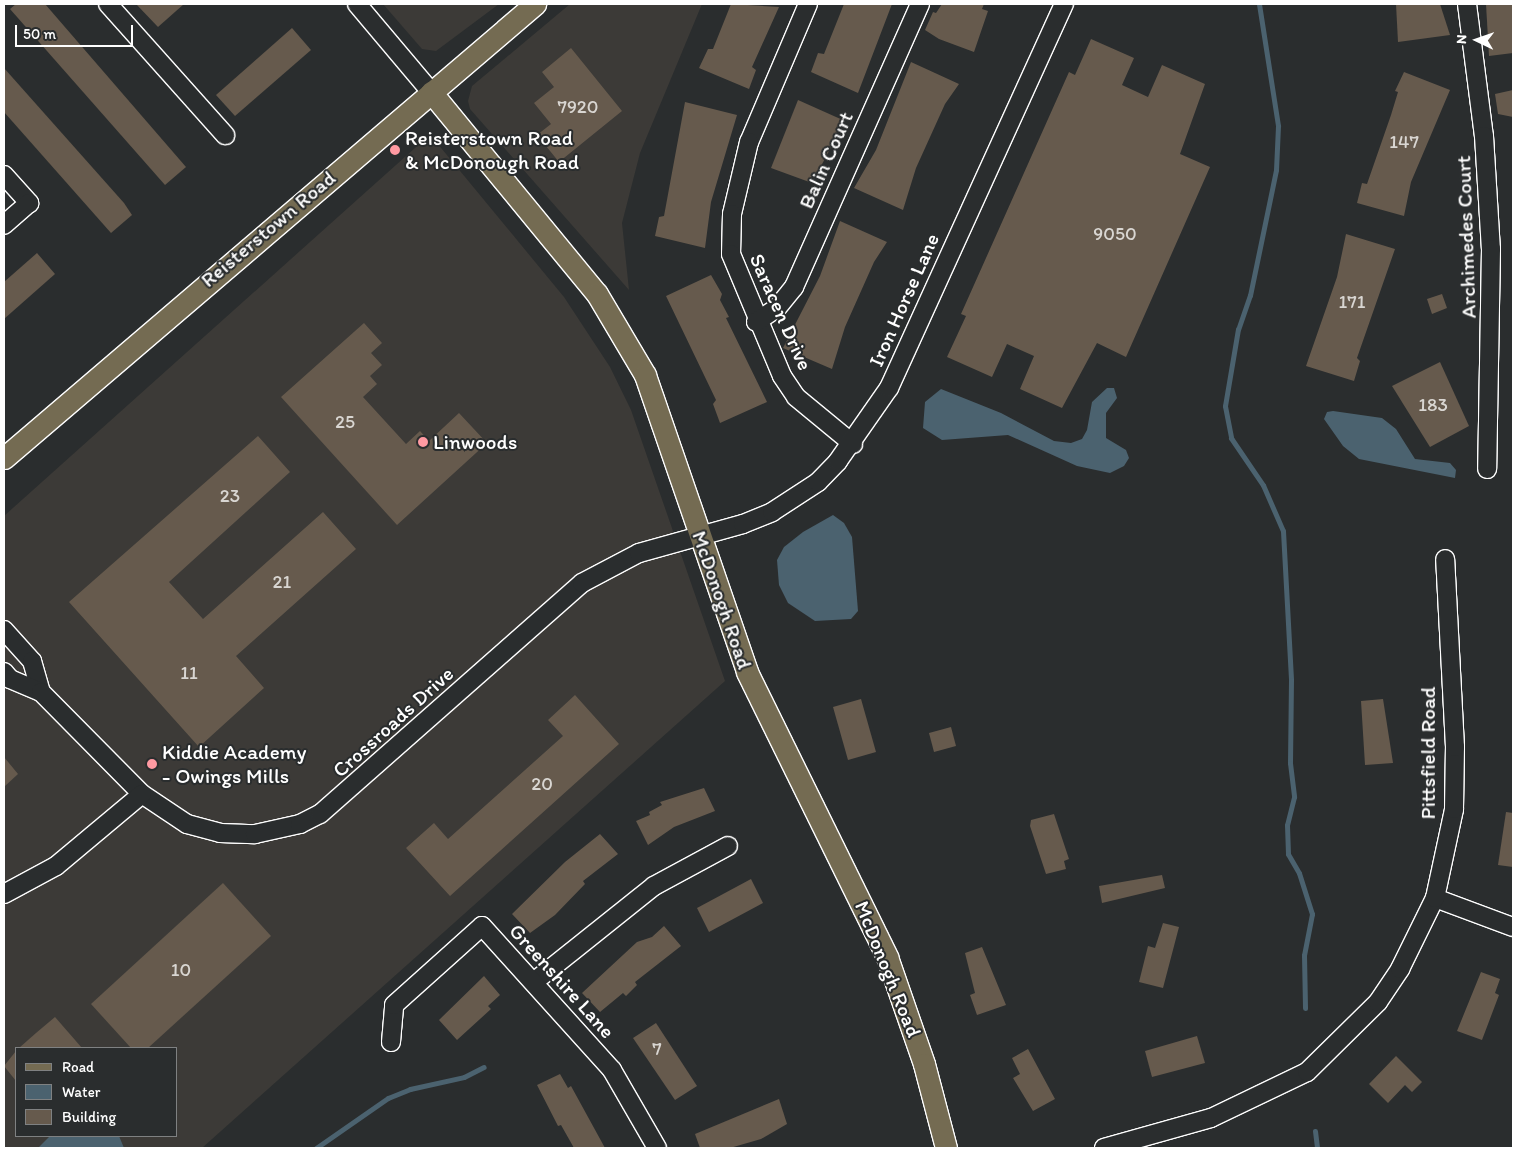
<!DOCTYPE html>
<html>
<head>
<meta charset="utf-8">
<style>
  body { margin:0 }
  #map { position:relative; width:1517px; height:1152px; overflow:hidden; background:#2a2d2e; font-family:Itim,sans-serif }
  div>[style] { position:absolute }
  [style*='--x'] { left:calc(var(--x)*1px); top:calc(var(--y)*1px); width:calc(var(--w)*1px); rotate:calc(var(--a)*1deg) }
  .built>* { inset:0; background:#3c3a37 }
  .water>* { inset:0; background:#4b626f }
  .stream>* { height:5px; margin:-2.5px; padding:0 2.5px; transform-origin:2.5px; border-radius:2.5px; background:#4b626f }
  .building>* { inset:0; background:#665a4d }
  .roads { filter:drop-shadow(1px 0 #fff) drop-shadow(-1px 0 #fff) drop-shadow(0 1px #fff) drop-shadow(0 -1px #fff) }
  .minor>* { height:18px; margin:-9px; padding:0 9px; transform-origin:9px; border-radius:9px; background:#2a2d2e }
  .major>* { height:21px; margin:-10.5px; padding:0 10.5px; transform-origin:10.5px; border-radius:10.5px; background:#746b52 }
  .dots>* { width:14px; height:14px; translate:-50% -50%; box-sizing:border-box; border:2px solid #2a2d2e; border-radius:50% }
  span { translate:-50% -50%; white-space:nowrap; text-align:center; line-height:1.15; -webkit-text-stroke:4px #2a2d2e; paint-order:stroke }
  .number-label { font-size:19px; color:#d9d6d2 }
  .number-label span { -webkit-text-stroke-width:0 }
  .poi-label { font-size:21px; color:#fff }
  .left { translate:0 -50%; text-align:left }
  .street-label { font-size:21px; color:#fff }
  .frame { position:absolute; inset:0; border:5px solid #fff; pointer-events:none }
  .legend { position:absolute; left:15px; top:1047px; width:162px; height:90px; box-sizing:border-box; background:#2a2d2e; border:1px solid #7f8182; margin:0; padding:6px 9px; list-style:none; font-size:15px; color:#fff }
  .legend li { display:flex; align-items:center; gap:10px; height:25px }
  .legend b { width:25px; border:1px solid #7f8182 }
  .north { position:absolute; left:1452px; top:15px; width:50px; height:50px; -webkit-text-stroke:4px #2a2d2e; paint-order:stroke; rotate:273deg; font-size:14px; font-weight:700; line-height:20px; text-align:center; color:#fff }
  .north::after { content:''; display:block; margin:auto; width:18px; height:22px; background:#fff; clip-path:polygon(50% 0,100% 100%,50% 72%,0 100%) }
  .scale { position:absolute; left:15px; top:25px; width:118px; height:22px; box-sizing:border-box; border:2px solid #fff; border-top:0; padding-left:6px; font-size:15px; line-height:18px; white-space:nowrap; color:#fff; -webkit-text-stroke:4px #2a2d2e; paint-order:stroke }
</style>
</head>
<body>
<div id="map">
  <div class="built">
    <div style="clip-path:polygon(383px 4px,499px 4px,436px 51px,422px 49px)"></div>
    <div style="clip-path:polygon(570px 4px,702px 4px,640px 153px,622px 223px,629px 290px,470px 109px,468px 101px,472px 86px)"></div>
    <div style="clip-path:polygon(evenodd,425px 139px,437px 143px,564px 297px,610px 367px,631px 410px,725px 681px,202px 1148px,4px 1148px,4px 516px,425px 139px,16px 1048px,176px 1048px,176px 1136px,16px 1136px,16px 1048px)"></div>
  </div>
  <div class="water">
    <div style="clip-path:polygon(1107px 388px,1114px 388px,1117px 398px,1106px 413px,1106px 438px,1126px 450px,1129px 458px,1124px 466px,1110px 473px,1077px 466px,1008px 435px,942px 440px,923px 428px,925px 402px,941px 389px,1001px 413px,1054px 441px,1071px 443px,1082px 439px,1087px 430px,1092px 402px)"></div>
    <div style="clip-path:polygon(1333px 411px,1382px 418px,1396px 429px,1415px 459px,1450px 463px,1456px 470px,1455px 478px,1359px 459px,1343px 446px,1324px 419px,1327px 412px)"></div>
    <div style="clip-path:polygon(833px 515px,844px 523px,852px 537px,858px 611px,851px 619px,815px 621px,788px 603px,779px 585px,777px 560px,784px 547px,803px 532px)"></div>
    <div style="clip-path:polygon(71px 1136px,119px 1136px,124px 1148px,38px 1148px,49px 1137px)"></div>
  </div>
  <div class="stream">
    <div style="--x:1259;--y:4;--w:123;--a:81.1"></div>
    <div style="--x:1278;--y:126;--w:44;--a:92.6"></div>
    <div style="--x:1276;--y:170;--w:128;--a:101.7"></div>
    <div style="--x:1250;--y:295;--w:36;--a:109"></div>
    <div style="--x:1238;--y:329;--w:78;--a:99.6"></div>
    <div style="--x:1225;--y:406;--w:33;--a:79"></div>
    <div style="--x:1231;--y:438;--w:57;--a:55.8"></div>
    <div style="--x:1263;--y:485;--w:50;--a:66.5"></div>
    <div style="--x:1283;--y:531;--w:149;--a:86.9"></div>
    <div style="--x:1291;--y:680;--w:83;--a:90.7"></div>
    <div style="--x:1290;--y:763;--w:34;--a:83"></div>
    <div style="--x:1294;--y:797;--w:29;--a:104"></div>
    <div style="--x:1287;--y:825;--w:29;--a:88"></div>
    <div style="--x:1288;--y:854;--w:22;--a:60"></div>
    <div style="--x:1299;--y:873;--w:43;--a:72.4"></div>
    <div style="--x:1312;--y:914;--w:42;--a:101"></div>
    <div style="--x:1304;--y:955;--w:53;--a:88.9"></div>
    <div style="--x:1315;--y:1131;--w:17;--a:83"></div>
    <div style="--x:316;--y:1148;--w:88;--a:-34.8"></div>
    <div style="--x:388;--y:1098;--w:24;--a:-22"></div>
    <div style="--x:410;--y:1089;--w:55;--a:-12.5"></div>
    <div style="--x:464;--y:1077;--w:22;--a:-27"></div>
  </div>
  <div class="building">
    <div style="clip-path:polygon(16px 4px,45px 4px,186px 167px,165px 185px,10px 9px)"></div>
    <div style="clip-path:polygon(136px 4px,184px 4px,158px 27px)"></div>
    <div style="clip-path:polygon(731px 4px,779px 7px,752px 67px,756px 70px,749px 89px,699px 68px,708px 49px,713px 49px)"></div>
    <div style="clip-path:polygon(844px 4px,892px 4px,858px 93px,811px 72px,818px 53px,824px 54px)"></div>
    <div style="clip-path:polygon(942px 4px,984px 4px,982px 9px,988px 11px,974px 52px,939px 39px,925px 30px,933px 12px,936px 13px)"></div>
    <div style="clip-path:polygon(1396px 4px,1440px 4px,1450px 35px,1398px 42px)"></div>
    <div style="clip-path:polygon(1486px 4px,1513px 4px,1513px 53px,1489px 56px)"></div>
    <div style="clip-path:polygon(292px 28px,311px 50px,235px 116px,216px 95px)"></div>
    <div style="clip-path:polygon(1091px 39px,1134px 58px,1122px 85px,1148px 97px,1162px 65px,1205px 84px,1180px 154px,1210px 167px,1126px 357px,1097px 343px,1062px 408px,1020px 389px,1034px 356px,1007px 344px,992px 377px,947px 357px,966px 316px,961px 314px,1069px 72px,1075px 75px)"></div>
    <div style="clip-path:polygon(571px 48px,622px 111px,559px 162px,537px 135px,551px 124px,534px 103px,554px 87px,542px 72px)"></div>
    <div style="clip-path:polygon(911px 62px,959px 84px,945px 104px,916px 168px,903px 210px,854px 188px,876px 150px)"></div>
    <div style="clip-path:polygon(4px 68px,124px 203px,132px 215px,111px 233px,4px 112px)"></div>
    <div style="clip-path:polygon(1404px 72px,1450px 90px,1411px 182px,1404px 216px,1357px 203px,1362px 183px,1367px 184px,1391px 115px,1398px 92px,1395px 91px)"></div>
    <div style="clip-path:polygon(1513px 90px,1513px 117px,1498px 114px,1495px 94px)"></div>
    <div style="clip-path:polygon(798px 100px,845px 121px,812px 183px,771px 168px)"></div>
    <div style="clip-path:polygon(685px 102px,737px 115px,711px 202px,705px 248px,655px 236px,659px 217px,664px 216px)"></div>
    <div style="clip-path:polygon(840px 221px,887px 242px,874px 262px,845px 327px,832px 369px,783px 348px,820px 276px)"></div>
    <div style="clip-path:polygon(1346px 234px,1395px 249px,1357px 358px,1360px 361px,1354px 381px,1306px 366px,1337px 277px)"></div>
    <div style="clip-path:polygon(37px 253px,55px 274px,4px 319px,4px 282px)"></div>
    <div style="clip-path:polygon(711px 275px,722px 294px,720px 300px,729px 317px,726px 318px,767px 402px,720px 423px,713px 404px,716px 400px,666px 296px)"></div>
    <div style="clip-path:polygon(1442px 294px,1447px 308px,1432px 314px,1427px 299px)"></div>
    <div style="clip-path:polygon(364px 323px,382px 343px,371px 353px,382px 365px,370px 376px,377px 384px,363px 397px,406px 444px,420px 431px,429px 441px,459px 413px,487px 443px,397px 525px,281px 397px)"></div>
    <div style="clip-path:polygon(1440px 362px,1469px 426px,1430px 447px,1392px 386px)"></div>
    <div style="clip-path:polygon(258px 436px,290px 472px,169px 582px,203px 619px,323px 512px,356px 549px,236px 656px,264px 688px,199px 747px,69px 602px)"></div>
    <div style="clip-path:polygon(575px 695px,619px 744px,450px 896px,406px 848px,434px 823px,448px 839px,563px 736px,548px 720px)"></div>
    <div style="clip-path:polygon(861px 699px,876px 752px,848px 760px,833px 707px)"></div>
    <div style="clip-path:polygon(1383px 699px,1393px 763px,1365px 765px,1361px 701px)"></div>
    <div style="clip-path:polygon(951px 727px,956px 746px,934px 752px,929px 733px)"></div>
    <div style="clip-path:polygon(4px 757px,18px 774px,4px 787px)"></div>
    <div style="clip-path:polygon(704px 788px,715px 811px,674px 827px,648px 845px,636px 821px,650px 815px,649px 812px,662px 805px,660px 802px)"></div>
    <div style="clip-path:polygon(1506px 812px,1513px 813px,1513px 867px,1498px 865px)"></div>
    <div style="clip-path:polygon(1054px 814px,1069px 859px,1064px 861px,1066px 869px,1046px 874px,1030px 826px,1031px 820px)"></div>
    <div style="clip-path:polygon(600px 834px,618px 854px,583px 881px,585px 884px,555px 915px,530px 933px,512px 914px,565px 862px)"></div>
    <div style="clip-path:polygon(1162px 875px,1165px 888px,1102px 903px,1099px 886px)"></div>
    <div style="clip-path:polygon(751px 879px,763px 903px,709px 932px,697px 908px)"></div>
    <div style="clip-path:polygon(223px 883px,271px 936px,148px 1048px,131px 1048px,91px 1004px)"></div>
    <div style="clip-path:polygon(1163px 923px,1179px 927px,1163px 988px,1139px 982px,1148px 946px,1155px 948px)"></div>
    <div style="clip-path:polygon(664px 926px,681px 946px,635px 982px,637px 985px,626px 996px,623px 993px,600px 1012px,582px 993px,637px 942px,652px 937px)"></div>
    <div style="clip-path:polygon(982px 947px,1006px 1005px,977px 1015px,970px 995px,975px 993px,965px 953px)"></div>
    <div style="clip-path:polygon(1481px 972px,1500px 979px,1495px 993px,1499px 995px,1482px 1040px,1457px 1031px)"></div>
    <div style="clip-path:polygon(484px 976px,500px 995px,488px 1006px,491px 1009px,457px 1040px,439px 1020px)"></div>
    <div style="clip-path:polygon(55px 1017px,82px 1048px,19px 1048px,36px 1033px)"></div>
    <div style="clip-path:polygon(656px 1023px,697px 1086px,675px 1100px,633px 1038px)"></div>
    <div style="clip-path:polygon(1197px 1036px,1205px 1063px,1152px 1077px,1145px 1051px)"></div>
    <div style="clip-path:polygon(1028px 1049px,1055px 1099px,1033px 1111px,1013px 1078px,1020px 1074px,1012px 1058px)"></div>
    <div style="clip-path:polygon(16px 1051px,16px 1081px,4px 1066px)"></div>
    <div style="clip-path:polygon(1396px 1056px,1422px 1082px,1412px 1092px,1405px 1085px,1388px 1103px,1369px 1084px)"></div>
    <div style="clip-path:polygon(560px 1074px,568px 1088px,571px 1086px,605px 1148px,574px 1148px,561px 1125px,558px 1126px,537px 1085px)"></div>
    <div style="clip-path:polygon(779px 1099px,787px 1124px,761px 1139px,730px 1148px,700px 1148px,695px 1134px)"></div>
  </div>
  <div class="roads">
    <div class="minor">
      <div style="--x:108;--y:4;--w:176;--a:48.2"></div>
      <div style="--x:357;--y:4;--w:115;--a:49.9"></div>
      <div style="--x:808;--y:4;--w:150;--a:113.1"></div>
      <div style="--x:749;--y:142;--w:74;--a:103.3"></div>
      <div style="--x:732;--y:214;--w:40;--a:91.4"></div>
      <div style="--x:731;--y:254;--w:132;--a:67.3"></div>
      <div style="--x:782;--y:376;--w:25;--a:56"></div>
      <div style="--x:796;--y:397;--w:74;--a:39.5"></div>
      <div style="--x:1467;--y:4;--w:133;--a:82.7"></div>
      <div style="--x:1484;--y:136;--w:113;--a:86.5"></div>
      <div style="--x:1491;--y:249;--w:220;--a:91"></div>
      <div style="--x:4;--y:175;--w:38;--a:48"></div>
      <div style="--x:29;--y:203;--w:33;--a:139"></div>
      <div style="--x:756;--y:322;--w:25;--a:-34"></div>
      <div style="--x:777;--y:308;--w:27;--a:-51"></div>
      <div style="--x:794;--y:287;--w:310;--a:-66"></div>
      <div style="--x:4;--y:630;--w:42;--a:47.9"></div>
      <div style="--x:32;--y:661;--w:32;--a:74"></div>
      <div style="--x:4;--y:672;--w:9;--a:49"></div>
      <div style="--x:10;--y:679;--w:34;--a:23"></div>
      <div style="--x:41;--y:692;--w:144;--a:45.3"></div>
      <div style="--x:142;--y:794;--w:54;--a:33.7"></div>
      <div style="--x:187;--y:824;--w:34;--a:15"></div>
      <div style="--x:220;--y:833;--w:35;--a:2"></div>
      <div style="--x:255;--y:834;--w:46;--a:-12.5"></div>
      <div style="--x:300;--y:824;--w:22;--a:-27"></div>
      <div style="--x:320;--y:814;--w:349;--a:-41.4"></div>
      <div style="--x:582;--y:583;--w:64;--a:-27.8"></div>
      <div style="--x:639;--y:553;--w:108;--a:-15.6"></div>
      <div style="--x:743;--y:524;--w:31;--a:-22"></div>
      <div style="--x:772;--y:512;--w:55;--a:-33.1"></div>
      <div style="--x:818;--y:482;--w:29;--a:-46"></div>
      <div style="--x:838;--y:461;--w:89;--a:-55.1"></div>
      <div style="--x:889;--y:388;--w:422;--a:-65.5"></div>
      <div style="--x:4;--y:894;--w:59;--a:-28.3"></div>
      <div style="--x:56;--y:866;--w:112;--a:-39.9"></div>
      <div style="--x:1435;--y:898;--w:83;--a:20.4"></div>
      <div style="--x:535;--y:981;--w:152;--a:-38.6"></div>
      <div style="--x:654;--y:886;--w:84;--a:-28.4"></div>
      <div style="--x:391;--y:1042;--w:37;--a:-85"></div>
      <div style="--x:394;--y:1005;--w:118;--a:-41.9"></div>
      <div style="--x:482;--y:926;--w:194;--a:47.9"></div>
      <div style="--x:612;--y:1070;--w:90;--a:60"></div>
      <div style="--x:1104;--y:1148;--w:111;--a:-15.7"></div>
      <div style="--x:1211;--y:1118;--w:106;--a:-25.6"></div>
      <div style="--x:1307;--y:1072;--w:100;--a:-44.6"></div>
      <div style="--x:1378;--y:1002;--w:40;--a:-56"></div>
      <div style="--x:1400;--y:969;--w:79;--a:-63.8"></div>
      <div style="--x:1435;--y:898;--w:91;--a:-77.9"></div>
      <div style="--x:1454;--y:809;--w:62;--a:-89.1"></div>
      <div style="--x:1455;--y:747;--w:188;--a:-93"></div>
    </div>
    <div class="major">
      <div style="--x:431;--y:92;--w:261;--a:50.6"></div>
      <div style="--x:597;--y:294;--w:94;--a:59.3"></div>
      <div style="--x:645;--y:375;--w:314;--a:71"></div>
      <div style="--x:747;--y:672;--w:318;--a:63.8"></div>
      <div style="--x:887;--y:957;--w:113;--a:70.9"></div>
      <div style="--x:924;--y:1064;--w:87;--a:75.3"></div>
      <div style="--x:4;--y:458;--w:699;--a:-40.53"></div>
    </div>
  </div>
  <div class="dots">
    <div style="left:395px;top:150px;background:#ff9aa2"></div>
    <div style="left:423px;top:442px;background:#ff9aa2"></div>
    <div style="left:152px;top:764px;background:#ff9aa2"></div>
  </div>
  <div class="number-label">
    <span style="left:578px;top:107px">7920</span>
    <span style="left:1404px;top:142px">147</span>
    <span style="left:1115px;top:234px">9050</span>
    <span style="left:1352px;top:302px">171</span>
    <span style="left:1433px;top:405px">183</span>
    <span style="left:345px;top:422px">25</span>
    <span style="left:230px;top:496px">23</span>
    <span style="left:282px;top:582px">21</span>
    <span style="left:189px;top:673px">11</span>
    <span style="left:542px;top:784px">20</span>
    <span style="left:181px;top:970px">10</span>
    <span style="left:657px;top:1049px">7</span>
  </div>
  <div class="poi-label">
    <span class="left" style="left:405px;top:150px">Reisterstown Road<br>&amp; McDonough Road</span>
    <span class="left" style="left:433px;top:442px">Linwoods</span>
    <span class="left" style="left:162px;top:764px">Kiddie Academy<br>- Owings Mills</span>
  </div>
  <div class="street-label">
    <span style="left:826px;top:160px;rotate:-66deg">Balin Court</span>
    <span style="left:268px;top:229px;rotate:-40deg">Reisterstown Road</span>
    <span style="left:1466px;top:237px;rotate:-92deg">Archimedes Court</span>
    <span style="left:904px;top:300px;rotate:-66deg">Iron Horse Lane</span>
    <span style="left:781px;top:312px;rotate:66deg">Saracen Drive</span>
    <span style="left:722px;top:600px;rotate:71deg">McDonogh Road</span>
    <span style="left:393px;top:722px;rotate:-42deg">Crossroads Drive</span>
    <span style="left:1428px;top:753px;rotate:-90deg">Pittsfield Road</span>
    <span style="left:888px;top:969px;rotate:68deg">McDonogh Road</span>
    <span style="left:562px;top:981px;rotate:48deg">Greenshire Lane</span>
  </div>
  <div class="frame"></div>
  <ul class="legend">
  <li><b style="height:6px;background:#746b52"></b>Road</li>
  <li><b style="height:14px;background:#4b626f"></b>Water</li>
  <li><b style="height:14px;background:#665a4d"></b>Building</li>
  </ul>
  <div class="north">N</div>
  <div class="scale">50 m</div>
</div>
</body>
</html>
